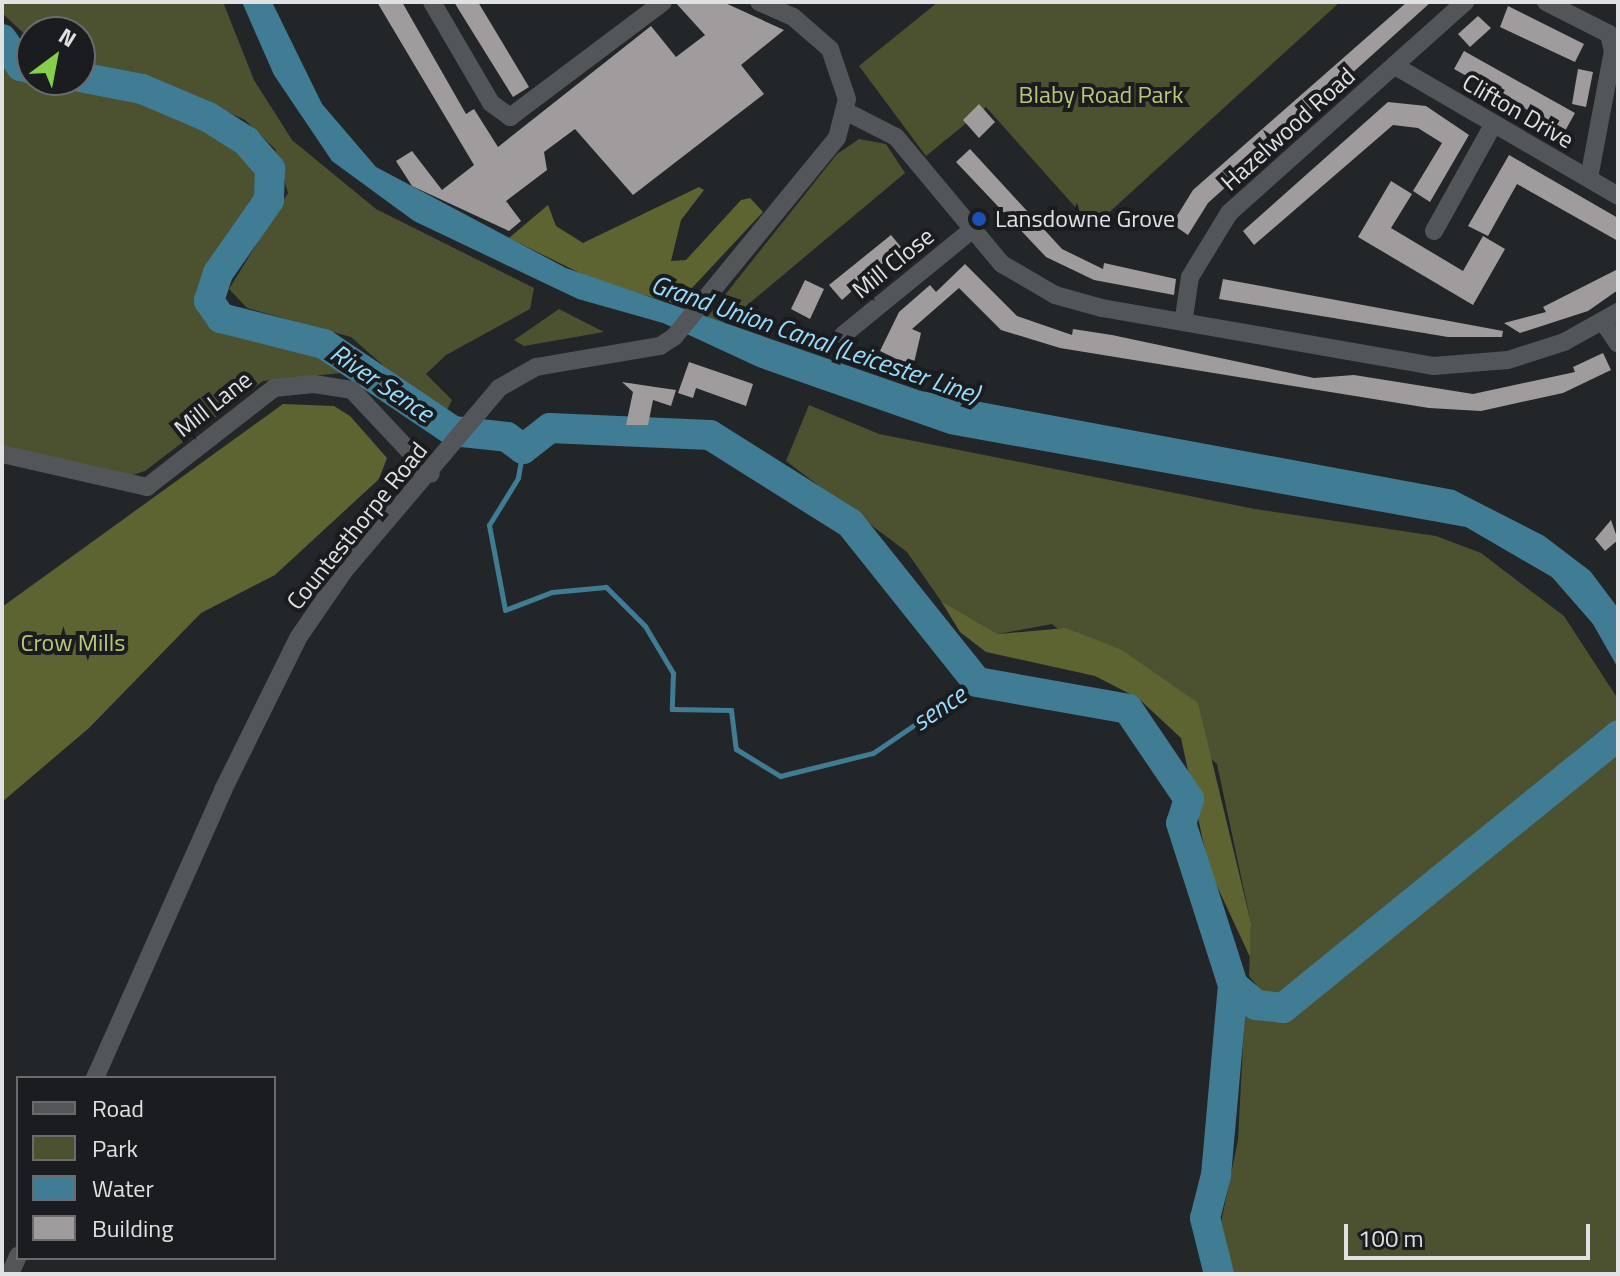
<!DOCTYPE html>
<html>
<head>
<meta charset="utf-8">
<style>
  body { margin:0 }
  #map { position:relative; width:1620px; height:1276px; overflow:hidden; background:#232629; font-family:"Titillium Web",sans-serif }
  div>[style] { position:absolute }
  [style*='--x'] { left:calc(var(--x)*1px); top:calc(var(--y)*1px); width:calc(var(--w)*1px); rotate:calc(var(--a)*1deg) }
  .green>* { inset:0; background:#4c5130 }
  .forest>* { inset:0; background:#5d6431 }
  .water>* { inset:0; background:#417c95 }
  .stream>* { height:5px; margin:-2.5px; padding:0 2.5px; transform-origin:2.5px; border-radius:2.5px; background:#417c95 }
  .river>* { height:30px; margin:-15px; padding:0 15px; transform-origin:15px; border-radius:15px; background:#417c95 }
  .building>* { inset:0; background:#a09b9c }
  .minor>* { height:18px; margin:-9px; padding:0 9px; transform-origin:9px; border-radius:9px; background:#535659 }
  .dots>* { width:22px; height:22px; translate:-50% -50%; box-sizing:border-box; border:4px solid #1a1c1f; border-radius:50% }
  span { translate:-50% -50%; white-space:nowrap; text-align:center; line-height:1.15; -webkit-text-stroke:8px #1a1c1f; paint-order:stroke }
  .park-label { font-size:24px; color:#bbc778 }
  .street-label { font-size:24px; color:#dfe1e3 }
  .poi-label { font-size:24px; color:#dfe1e3 }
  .left { translate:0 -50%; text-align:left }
  .water-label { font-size:26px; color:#97dcfc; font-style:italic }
  .frame { position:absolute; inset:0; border:4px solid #dfe1e3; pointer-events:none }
  .legend { position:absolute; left:16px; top:1076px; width:260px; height:184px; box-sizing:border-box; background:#1a1c1f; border:2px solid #696b6d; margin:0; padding:10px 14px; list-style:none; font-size:24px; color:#dfe1e3 }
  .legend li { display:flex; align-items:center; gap:16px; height:40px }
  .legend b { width:40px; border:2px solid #696b6d }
  .north { position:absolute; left:16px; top:16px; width:80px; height:80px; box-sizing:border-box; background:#1a1c1f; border:2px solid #696b6d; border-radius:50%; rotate:32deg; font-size:22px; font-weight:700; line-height:32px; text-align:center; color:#dfe1e3 }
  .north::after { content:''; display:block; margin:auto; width:28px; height:36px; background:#87cf4a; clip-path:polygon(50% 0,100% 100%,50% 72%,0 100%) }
  .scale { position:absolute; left:1344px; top:1224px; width:246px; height:36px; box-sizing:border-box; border:4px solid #dfe1e3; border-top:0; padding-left:10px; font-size:24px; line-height:28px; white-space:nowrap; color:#dfe1e3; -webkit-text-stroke:6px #1a1c1f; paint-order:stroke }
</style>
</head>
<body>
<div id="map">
  <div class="green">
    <div style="clip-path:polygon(2px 2px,223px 2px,254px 80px,292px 140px,376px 209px,534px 288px,530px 309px,446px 355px,426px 374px,452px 400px,446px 412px,435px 411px,351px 337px,247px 308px,229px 289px,288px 193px,275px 149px,245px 120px,206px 102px,80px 61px,80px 32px,32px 32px,32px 41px,2px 13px)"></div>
    <div style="clip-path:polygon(938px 2px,1340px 2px,1093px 227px,986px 107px,926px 156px,859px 66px)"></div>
    <div style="clip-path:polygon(2px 54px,32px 80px,86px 84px,159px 103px,218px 125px,242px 143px,264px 173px,264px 196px,220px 249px,207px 275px,206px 307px,234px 329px,325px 356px,341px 373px,263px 381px,145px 471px,123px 478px,2px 445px)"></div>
    <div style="clip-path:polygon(859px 139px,886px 144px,905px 173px,727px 322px,705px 320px,837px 154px)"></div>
    <div style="clip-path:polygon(559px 309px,604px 332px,524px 346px,514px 340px)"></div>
    <div style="clip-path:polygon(809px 405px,879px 434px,1255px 509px,1436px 536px,1481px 553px,1564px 616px,1618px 699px,1618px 728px,1600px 731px,1283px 996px,1263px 993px,1249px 976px,1251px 923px,1217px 764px,1052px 624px,998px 634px,941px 601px,907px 552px,786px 461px)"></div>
    <div style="clip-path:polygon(1618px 749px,1618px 1274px,1230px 1274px,1218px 1237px,1238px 1140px,1245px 1007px,1258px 1017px,1286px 1019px)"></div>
  </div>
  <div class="forest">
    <div style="clip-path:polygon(699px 187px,704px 190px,681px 220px,671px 261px,686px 260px,741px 200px,750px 198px,763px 212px,677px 304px,600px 283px,509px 238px,548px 205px,556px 226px,583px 243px)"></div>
    <div style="clip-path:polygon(283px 404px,334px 406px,350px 416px,387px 458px,379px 479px,275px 575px,201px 613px,89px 728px,2px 802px,2px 607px)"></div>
    <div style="clip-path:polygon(941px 601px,998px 634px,1066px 628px,1122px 650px,1198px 703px,1251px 923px,1250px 957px,1209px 869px,1181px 738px,1138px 698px,1095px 676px,986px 652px,960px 632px)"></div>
  </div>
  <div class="water">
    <div style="clip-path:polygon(242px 2px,272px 2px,322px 104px,376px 167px,566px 268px,921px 391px,1454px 490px,1544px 536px,1590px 571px,1618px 608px,1618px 668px,1593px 624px,1552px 577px,1466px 527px,949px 434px,758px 367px,663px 323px,578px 299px,414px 221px,332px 161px,274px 75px)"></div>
  </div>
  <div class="stream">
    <div style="--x:523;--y:449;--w:29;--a:100"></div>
    <div style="--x:518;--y:478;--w:55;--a:121.7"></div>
    <div style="--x:489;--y:525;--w:86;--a:79.3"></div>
    <div style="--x:505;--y:610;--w:50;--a:-21"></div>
    <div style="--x:552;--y:592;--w:54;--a:-5.3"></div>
    <div style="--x:606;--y:587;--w:55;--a:45"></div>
    <div style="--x:645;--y:626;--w:55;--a:59.2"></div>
    <div style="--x:673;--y:673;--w:36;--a:92"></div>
    <div style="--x:672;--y:709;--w:59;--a:1"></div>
    <div style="--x:731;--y:710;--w:39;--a:83"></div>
    <div style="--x:736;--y:749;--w:52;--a:31.5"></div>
    <div style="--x:780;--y:776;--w:96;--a:-13.9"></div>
    <div style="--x:873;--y:753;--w:126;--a:-34.3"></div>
  </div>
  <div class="river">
    <div style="--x:2;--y:39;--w:33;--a:55"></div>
    <div style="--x:21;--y:66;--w:11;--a:15"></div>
    <div style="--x:80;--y:77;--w:63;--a:11"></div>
    <div style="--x:142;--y:89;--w:72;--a:23"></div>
    <div style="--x:208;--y:117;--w:45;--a:32.3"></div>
    <div style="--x:246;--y:141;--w:37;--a:49"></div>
    <div style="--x:270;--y:169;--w:31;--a:92"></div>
    <div style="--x:269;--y:200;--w:89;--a:124.9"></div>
    <div style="--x:218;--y:273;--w:29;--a:108"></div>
    <div style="--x:209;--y:301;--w:21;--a:55"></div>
    <div style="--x:221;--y:318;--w:106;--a:14.2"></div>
    <div style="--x:324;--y:344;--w:156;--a:34"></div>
    <div style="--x:453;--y:431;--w:54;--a:6.3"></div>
    <div style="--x:507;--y:437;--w:20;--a:37"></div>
    <div style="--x:523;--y:449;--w:34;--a:-38"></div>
    <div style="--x:550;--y:428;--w:160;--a:2.5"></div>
    <div style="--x:710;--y:435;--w:165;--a:32.2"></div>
    <div style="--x:850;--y:523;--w:203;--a:51.4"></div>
    <div style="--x:977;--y:682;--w:153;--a:10.1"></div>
    <div style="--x:1128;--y:709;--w:109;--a:55.9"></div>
    <div style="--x:1189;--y:799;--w:25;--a:108"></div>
    <div style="--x:1181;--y:823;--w:170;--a:72.2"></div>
    <div style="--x:1233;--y:985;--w:191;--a:95.1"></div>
    <div style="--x:1216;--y:1175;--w:44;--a:104.3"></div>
    <div style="--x:1205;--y:1218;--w:58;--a:76"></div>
    <div style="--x:1233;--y:985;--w:30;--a:41"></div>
    <div style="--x:1256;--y:1005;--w:27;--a:6"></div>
    <div style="--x:1283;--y:1008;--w:432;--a:-39.1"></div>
  </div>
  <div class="building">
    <div style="clip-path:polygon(377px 2px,402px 2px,466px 114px,474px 109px,498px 147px,651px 26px,676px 57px,705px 35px,675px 2px,723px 2px,784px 30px,741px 65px,764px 94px,633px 195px,575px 129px,544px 152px,547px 170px,506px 201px,521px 221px,509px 231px,412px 186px,396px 161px,412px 151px,442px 190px,474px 165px)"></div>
    <div style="clip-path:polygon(454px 2px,478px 2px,529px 87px,513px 97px)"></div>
    <div style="clip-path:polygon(1407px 2px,1431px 2px,1208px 203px,1188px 235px,1172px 224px,1193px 190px)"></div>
    <div style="clip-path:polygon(1508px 6px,1584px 44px,1575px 62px,1500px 27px)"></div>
    <div style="clip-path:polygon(1478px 16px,1491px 28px,1470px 47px,1458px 34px)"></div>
    <div style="clip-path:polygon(1464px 51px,1575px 113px,1565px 131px,1454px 69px)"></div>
    <div style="clip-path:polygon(1578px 69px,1593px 72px,1586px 107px,1572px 104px)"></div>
    <div style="clip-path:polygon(1388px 102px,1426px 106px,1469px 135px,1430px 202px,1413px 191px,1442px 143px,1418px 128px,1393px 125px,1254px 245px,1243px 231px)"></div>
    <div style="clip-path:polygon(979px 104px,995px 122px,979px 138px,963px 120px)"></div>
    <div style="clip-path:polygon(970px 149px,1062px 249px,1103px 269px,1104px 263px,1176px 279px,1174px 295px,1094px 280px,1046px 257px,956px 162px)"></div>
    <div style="clip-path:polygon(1509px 155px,1618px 218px,1618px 241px,1517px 184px,1488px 236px,1468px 226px)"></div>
    <div style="clip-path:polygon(1391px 181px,1412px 194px,1391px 228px,1463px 271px,1483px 236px,1505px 249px,1473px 305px,1358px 237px)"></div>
    <div style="clip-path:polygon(891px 235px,901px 247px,842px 300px,829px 285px)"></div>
    <div style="clip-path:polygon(965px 264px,1017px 316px,1072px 335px,1073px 329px,1112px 335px,1314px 378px,1354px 375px,1473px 394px,1575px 372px,1573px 367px,1603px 353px,1611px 370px,1563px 393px,1481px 411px,1429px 408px,1060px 348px,1001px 330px,959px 288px,912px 329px,921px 333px,913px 367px,880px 351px,899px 312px,930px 285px,936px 292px)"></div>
    <div style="clip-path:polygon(1618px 269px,1618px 290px,1588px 311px,1520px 333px,1504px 323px,1546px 312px,1543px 307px)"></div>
    <div style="clip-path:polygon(1223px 279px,1503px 331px,1502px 337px,1448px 337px,1219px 299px)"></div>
    <div style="clip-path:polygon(805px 280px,824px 289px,810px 319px,791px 309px)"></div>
    <div style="clip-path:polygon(689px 362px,753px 384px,746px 406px,696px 388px,693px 398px,678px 393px)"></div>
    <div style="clip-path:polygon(622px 382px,655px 387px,676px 390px,671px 406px,653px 400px,648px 425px,626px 425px,633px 392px)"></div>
    <div style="clip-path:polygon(1611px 520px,1618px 540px,1605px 551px,1595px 539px)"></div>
  </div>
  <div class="minor">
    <div style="--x:432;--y:2;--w:117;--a:59.7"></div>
    <div style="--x:491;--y:103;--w:24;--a:36"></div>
    <div style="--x:510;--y:117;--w:191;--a:-36.9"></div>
    <div style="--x:1546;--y:2;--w:71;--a:26.9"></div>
    <div style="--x:1609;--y:34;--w:17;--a:77"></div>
    <div style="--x:1613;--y:51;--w:129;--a:100.7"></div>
    <div style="--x:1395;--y:66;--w:258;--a:30.2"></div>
    <div style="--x:847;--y:112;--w:55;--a:27"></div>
    <div style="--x:896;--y:137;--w:165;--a:50.2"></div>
    <div style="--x:1002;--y:264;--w:61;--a:30.3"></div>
    <div style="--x:1055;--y:295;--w:49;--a:15.5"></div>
    <div style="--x:1102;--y:308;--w:336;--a:9.9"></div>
    <div style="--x:1433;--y:366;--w:75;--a:-4.6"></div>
    <div style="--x:1508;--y:360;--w:59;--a:-17.8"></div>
    <div style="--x:1564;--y:342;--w:62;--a:-29.1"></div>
    <div style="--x:1434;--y:231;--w:121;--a:-60.9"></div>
    <div style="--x:1184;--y:317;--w:40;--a:-81.5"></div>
    <div style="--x:1190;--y:277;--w:75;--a:-58.6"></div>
    <div style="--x:1229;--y:213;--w:317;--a:-41.8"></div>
    <div style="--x:1604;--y:323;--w:25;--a:56"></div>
    <div style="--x:843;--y:335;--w:168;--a:-39.2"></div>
    <div style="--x:2;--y:454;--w:149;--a:12.8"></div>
    <div style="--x:147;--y:487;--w:161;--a:-37.9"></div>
    <div style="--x:274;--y:388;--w:40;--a:-5.7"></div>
    <div style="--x:314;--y:384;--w:38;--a:9"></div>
    <div style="--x:352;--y:390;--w:115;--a:46.8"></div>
    <div style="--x:95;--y:1078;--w:315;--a:-66"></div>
    <div style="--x:223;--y:790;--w:169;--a:-63.7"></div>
    <div style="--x:298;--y:638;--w:81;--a:-55.5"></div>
    <div style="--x:344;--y:571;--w:240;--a:-49.7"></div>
    <div style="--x:499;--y:388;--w:43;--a:-29.6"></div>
    <div style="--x:536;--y:367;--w:126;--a:-9.6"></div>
    <div style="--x:660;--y:346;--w:17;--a:-33"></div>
    <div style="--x:674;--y:337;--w:257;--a:-50.7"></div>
    <div style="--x:837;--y:138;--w:40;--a:-75.6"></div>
    <div style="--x:847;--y:99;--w:53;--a:-108.8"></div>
    <div style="--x:830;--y:49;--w:49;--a:-139.1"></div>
    <div style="--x:793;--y:17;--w:37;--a:-156"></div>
    <div style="--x:10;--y:1274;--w:20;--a:-66"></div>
  </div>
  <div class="dots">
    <div style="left:979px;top:219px;background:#1a4fb4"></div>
  </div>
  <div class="park-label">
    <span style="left:1101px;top:95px">Blaby Road Park</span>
    <span style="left:73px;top:643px">Crow Mills</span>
  </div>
  <div class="street-label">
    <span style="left:1518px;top:111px;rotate:30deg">Clifton Drive</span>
    <span style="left:1288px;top:129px;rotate:-42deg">Hazelwood Road</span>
    <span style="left:893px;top:263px;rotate:-39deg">Mill Close</span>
    <span style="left:213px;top:404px;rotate:-38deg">Mill Lane</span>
    <span style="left:357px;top:526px;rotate:-51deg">Countesthorpe Road</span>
  </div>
  <div class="poi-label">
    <span class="left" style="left:995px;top:219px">Lansdowne Grove</span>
  </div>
  <div class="water-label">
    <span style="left:815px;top:339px;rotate:19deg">Grand Union Canal (Leicester Line)</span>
    <span style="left:382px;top:383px;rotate:34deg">River Sence</span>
    <span style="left:939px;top:708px;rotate:-34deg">sence</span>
  </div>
  <div class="frame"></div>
  <ul class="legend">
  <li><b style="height:10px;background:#535659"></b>Road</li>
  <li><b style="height:22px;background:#4c5130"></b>Park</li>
  <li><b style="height:22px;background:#417c95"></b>Water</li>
  <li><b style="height:22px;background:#a09b9c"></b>Building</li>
  </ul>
  <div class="north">N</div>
  <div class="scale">100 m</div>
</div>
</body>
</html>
